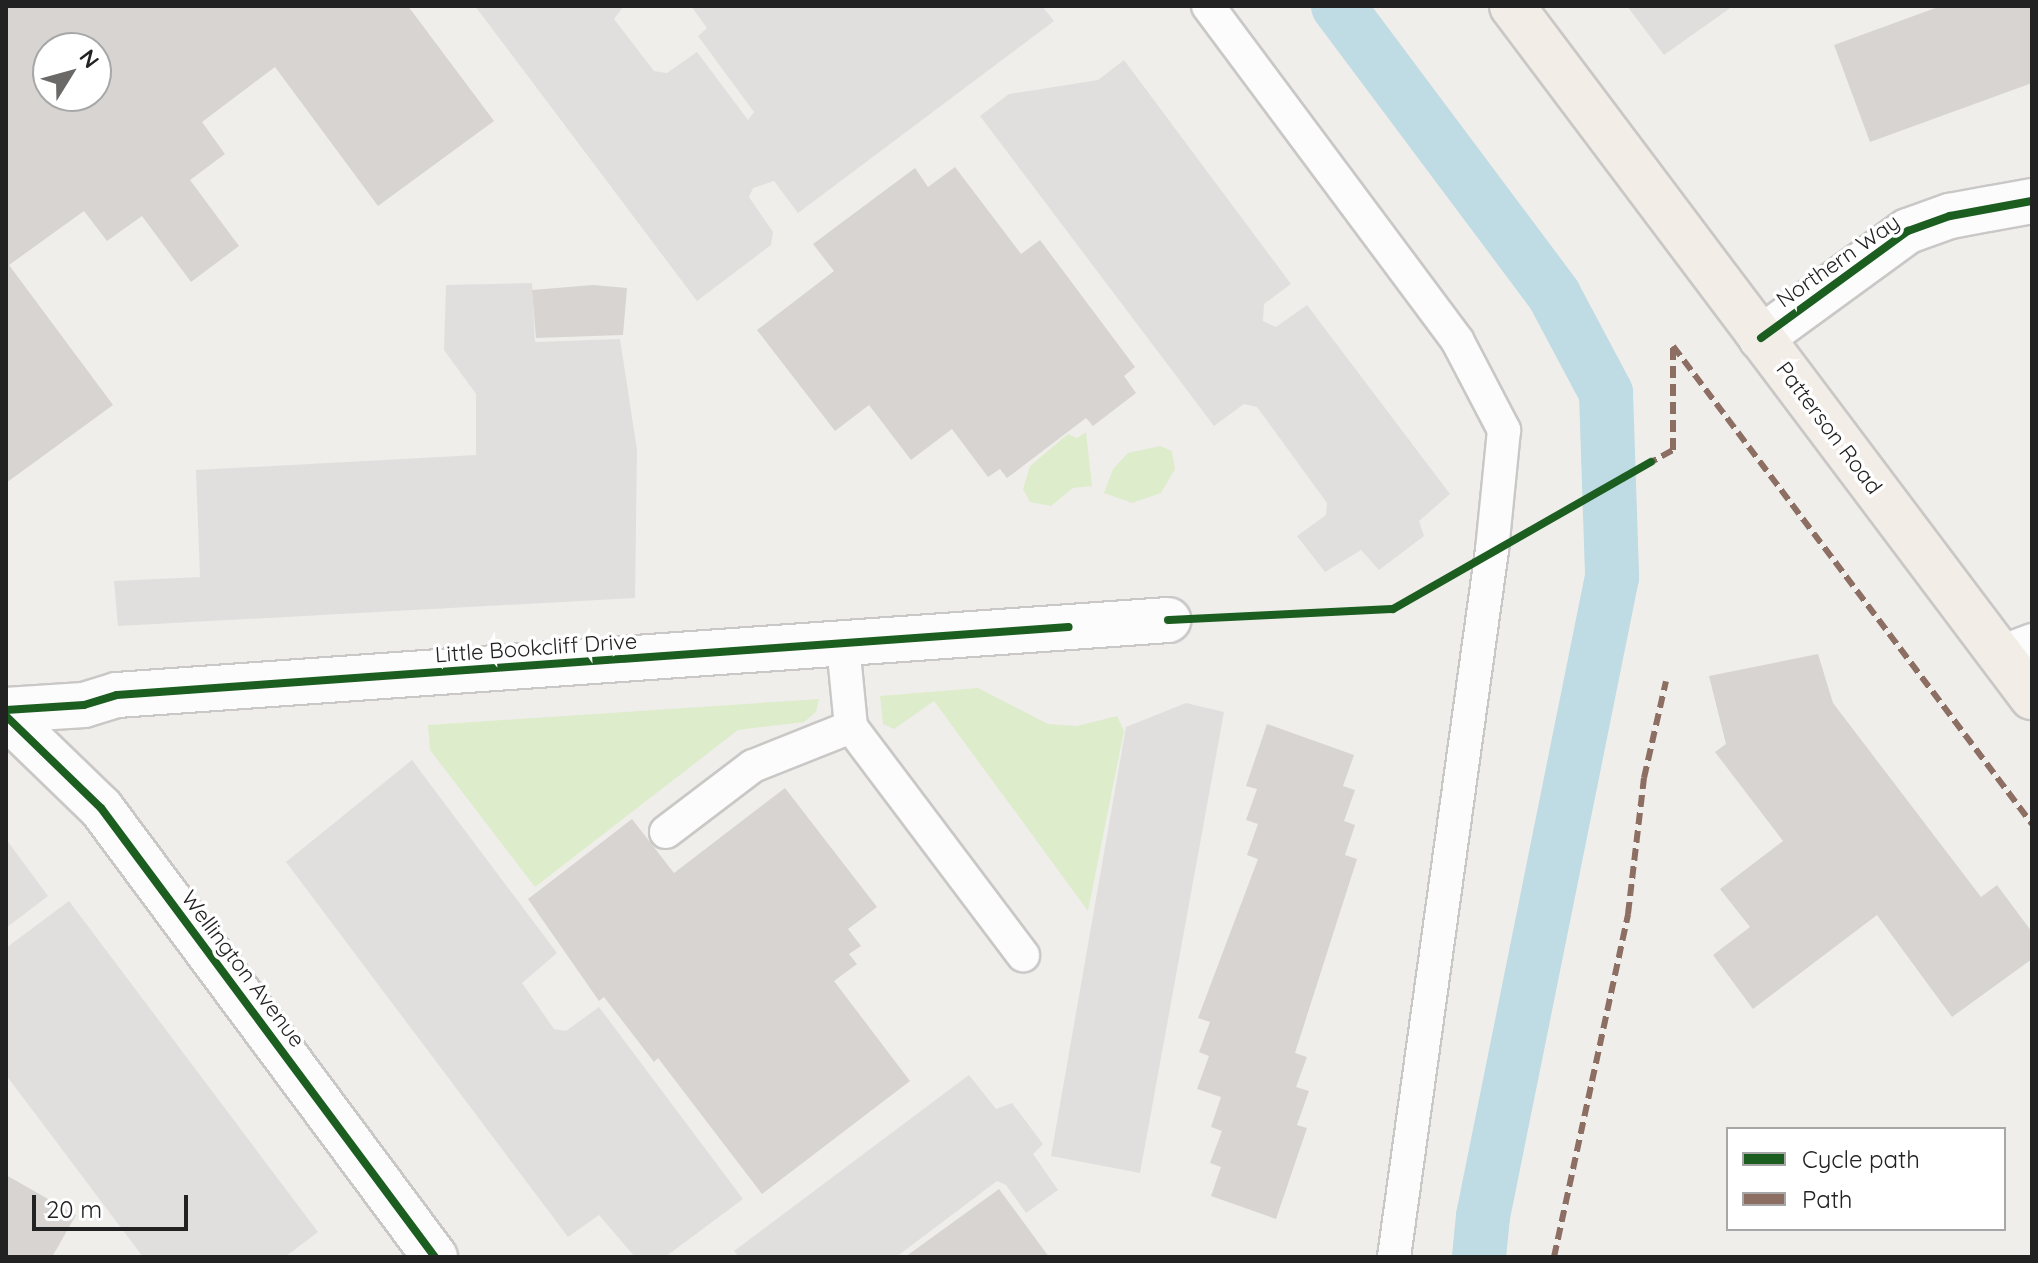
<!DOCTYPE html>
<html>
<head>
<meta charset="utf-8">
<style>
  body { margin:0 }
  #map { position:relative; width:2038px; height:1263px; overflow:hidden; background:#f0eeeb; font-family:Quicksand,sans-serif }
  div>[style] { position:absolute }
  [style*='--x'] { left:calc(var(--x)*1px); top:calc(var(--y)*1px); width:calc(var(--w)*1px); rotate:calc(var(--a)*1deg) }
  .residential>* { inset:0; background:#dfdedc }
  .grass>* { inset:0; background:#ddeccb }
  .parking>* { inset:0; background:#e0dfde }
  .canal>* { height:54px; margin:-27px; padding:0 27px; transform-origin:27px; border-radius:27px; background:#bfdbe3 }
  .building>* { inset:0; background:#d7d4d2 }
  .roads { filter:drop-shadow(2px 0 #c9c8c7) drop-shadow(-2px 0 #c9c8c7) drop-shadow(0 2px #c9c8c7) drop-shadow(0 -2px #c9c8c7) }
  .lane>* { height:32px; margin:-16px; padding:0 16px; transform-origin:16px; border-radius:16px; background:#fdfcfc }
  .street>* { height:44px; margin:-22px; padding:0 22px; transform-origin:22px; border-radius:22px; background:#fdfcfc }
  .primary>* { height:44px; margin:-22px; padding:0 22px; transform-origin:22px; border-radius:22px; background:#f3ede7 }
  .quiet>* { height:6px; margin-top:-3px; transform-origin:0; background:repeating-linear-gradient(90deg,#8d6e63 0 12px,transparent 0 18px) }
  .cycleway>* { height:8px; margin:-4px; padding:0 4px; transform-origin:4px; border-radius:4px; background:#1b5e20 }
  span { translate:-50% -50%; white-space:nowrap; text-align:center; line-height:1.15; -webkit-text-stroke:7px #fff; paint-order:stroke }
  .street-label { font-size:22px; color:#222 }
  .frame { position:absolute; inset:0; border:8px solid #222; pointer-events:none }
  .legend { position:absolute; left:1726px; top:1127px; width:280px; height:104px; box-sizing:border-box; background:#fff; border:2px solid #a7a7a7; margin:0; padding:10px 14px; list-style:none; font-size:24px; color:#222 }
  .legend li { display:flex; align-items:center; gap:16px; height:40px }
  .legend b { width:40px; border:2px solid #a7a7a7 }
  .north { position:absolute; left:32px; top:32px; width:80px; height:80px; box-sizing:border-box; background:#fff; border:2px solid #a7a7a7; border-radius:50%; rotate:53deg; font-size:22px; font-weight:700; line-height:32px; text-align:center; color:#222 }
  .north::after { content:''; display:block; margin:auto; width:28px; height:36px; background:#6a6968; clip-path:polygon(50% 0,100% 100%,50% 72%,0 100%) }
  .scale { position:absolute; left:32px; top:1195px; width:156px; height:36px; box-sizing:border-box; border:4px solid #222; border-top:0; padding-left:10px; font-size:24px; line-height:28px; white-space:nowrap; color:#222; -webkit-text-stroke:6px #fff; paint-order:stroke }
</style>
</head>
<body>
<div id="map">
  <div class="residential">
    <div style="clip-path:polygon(1627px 6px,1733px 6px,1664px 55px)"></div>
  </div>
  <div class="grass">
    <div style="clip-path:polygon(1086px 432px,1092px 486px,1073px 488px,1051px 506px,1030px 502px,1023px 489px,1030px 466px,1068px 434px,1077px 438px)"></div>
    <div style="clip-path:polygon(1160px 446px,1172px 451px,1175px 469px,1161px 493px,1132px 503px,1104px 493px,1113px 469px,1128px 453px)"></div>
    <div style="clip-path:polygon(978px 688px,1048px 724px,1077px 726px,1117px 716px,1124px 731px,1088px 911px,934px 701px,894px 729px,883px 724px,880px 696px)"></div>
    <div style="clip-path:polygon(819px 699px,816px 712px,804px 722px,738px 730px,535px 887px,430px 750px,428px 725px)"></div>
  </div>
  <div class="parking">
    <div style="clip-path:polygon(475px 6px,624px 6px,614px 19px,654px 71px,667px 73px,697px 52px,748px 120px,754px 112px,698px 36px,707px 28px,691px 6px,1042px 6px,1054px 21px,798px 213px,774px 181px,753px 188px,749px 197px,773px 232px,771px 245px,697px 301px)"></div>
    <div style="clip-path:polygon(1124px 60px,1291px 284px,1264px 304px,1263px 321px,1276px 327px,1307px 305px,1450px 494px,1419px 521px,1424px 536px,1379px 570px,1361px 550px,1325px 572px,1297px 536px,1326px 515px,1327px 503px,1257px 407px,1244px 404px,1214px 426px,980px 116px,1009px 94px,1098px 80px)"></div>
    <div style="clip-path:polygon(532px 283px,535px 342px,620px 339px,637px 450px,635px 598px,118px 626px,114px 581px,200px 577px,196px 470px,476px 455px,476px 394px,444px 350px,446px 285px)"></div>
    <div style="clip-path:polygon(1186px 703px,1224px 712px,1140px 1173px,1051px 1156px,1126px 727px)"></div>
    <div style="clip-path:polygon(412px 760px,557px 953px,522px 983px,554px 1029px,566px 1031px,599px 1007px,743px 1199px,665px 1257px,635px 1257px,599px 1215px,568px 1237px,286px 862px)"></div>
    <div style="clip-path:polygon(6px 839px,48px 896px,6px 928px)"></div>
    <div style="clip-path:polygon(69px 901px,318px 1232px,285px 1257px,143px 1257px,6px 1075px,6px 948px)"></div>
    <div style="clip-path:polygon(969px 1075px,996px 1109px,1012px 1103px,1043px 1144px,1033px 1154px,1058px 1190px,1026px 1213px,1006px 1185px,997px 1181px,896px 1257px,739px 1257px,734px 1251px)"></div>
  </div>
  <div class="canal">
    <div style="--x:1338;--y:6;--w:361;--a:53.2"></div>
    <div style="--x:1554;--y:295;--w:111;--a:62"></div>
    <div style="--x:1606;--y:393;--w:184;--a:88.1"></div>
    <div style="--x:1612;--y:577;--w:652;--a:101.41"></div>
    <div style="--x:1483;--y:1216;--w:41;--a:95.6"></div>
  </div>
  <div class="building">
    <div style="clip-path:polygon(evenodd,6px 6px,408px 6px,494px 121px,378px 206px,275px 67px,202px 122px,225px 154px,190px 180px,239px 246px,191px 282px,142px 216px,107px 241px,84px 211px,9px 265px,113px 405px,6px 483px,6px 6px,48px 48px,96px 48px,96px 96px,48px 96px,48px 48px)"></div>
    <div style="clip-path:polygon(1941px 6px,2032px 6px,2032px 83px,1870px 142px,1834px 45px)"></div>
    <div style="clip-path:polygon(955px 167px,1021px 254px,1040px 240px,1135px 367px,1124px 376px,1136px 393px,1093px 426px,1086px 418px,1007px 478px,1000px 469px,988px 477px,952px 429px,911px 460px,869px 405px,835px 431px,757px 330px,834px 271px,813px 244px,915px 168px,928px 187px)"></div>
    <div style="clip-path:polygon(593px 285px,627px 288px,623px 335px,536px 338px,532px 290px)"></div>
    <div style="clip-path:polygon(1818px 654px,1833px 703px,1981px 897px,1997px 885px,2032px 932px,2032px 959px,1952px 1017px,1877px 915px,1753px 1009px,1713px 955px,1750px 927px,1720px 889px,1783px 841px,1715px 752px,1726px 744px,1709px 676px)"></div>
    <div style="clip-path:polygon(1267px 724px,1354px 755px,1343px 786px,1355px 790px,1344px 821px,1355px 825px,1345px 855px,1357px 859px,1295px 1053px,1307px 1057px,1296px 1087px,1309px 1091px,1297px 1125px,1307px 1128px,1276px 1219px,1211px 1196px,1221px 1167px,1210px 1163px,1222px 1131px,1211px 1127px,1221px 1097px,1197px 1089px,1209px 1056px,1199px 1052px,1210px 1022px,1198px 1018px,1258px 859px,1247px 855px,1258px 824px,1246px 820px,1257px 789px,1246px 786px)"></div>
    <div style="clip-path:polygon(785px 788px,877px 907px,848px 929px,861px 946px,849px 954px,857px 964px,834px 981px,910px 1081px,762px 1194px,658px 1058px,654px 1062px,604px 997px,599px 1001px,528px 899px,632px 819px,674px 873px)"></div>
    <div style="clip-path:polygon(6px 1175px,76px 1215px,52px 1257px,6px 1257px)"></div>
    <div style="clip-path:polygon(999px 1189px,1049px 1257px,905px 1257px)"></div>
  </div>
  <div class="roads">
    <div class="lane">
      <div style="--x:1208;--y:6;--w:417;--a:53.3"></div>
      <div style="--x:1457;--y:340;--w:102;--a:62.4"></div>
      <div style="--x:1504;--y:430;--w:121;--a:95.7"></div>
      <div style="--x:1492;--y:550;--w:714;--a:97.89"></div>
      <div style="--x:843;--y:645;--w:82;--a:84.4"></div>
      <div style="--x:851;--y:727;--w:286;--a:53"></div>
      <div style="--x:1998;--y:653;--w:36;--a:-21"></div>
      <div style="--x:666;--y:832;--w:109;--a:-37.2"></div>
      <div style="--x:753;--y:766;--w:105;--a:-21.7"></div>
    </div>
    <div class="street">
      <div style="--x:1761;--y:338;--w:182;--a:-36.1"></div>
      <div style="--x:1908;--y:231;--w:45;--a:-19.7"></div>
      <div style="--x:1950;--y:216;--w:83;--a:-10.4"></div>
      <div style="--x:6;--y:710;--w:78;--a:-3.7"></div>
      <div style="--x:84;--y:705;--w:34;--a:-17"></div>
      <div style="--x:117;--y:695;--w:1054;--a:-4.08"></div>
      <div style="--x:6;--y:716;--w:132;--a:44.1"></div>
      <div style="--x:101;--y:808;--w:560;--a:53.36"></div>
    </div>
    <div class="primary">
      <div style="--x:1512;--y:6;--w:865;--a:53.04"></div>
    </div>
  </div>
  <div class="quiet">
    <div style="--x:1673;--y:346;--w:598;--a:53.09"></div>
    <div style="--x:1646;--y:465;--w:31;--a:-29"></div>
    <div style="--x:1673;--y:450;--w:104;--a:-90"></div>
    <div style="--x:1554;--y:1257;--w:351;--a:-77.8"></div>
    <div style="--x:1628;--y:914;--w:137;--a:-83.3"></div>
    <div style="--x:1644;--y:778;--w:99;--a:-77.2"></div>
  </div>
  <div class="cycleway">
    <div style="--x:1761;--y:338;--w:182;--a:-36.1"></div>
    <div style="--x:1908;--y:231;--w:45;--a:-19.7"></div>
    <div style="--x:1950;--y:216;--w:83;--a:-10.4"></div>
    <div style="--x:1168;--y:620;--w:225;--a:-2.8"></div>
    <div style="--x:1393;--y:609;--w:297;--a:-29.7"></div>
    <div style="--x:6;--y:710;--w:78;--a:-3.7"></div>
    <div style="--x:84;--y:705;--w:34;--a:-17"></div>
    <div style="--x:117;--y:695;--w:954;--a:-4.09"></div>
    <div style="--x:6;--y:716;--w:132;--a:44.1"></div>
    <div style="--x:101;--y:808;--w:560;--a:53.36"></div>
  </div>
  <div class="street-label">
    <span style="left:1838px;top:261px;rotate:-35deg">Northern Way</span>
    <span style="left:1829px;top:428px;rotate:53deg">Patterson Road</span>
    <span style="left:536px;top:648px;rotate:-4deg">Little Bookcliff Drive</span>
    <span style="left:243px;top:969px;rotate:53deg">Wellington Avenue</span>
  </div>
  <div class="frame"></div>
  <ul class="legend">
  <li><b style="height:10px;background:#1b5e20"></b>Cycle path</li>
  <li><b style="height:10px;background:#8d6e63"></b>Path</li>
  </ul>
  <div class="north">N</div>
  <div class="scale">20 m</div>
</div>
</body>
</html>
